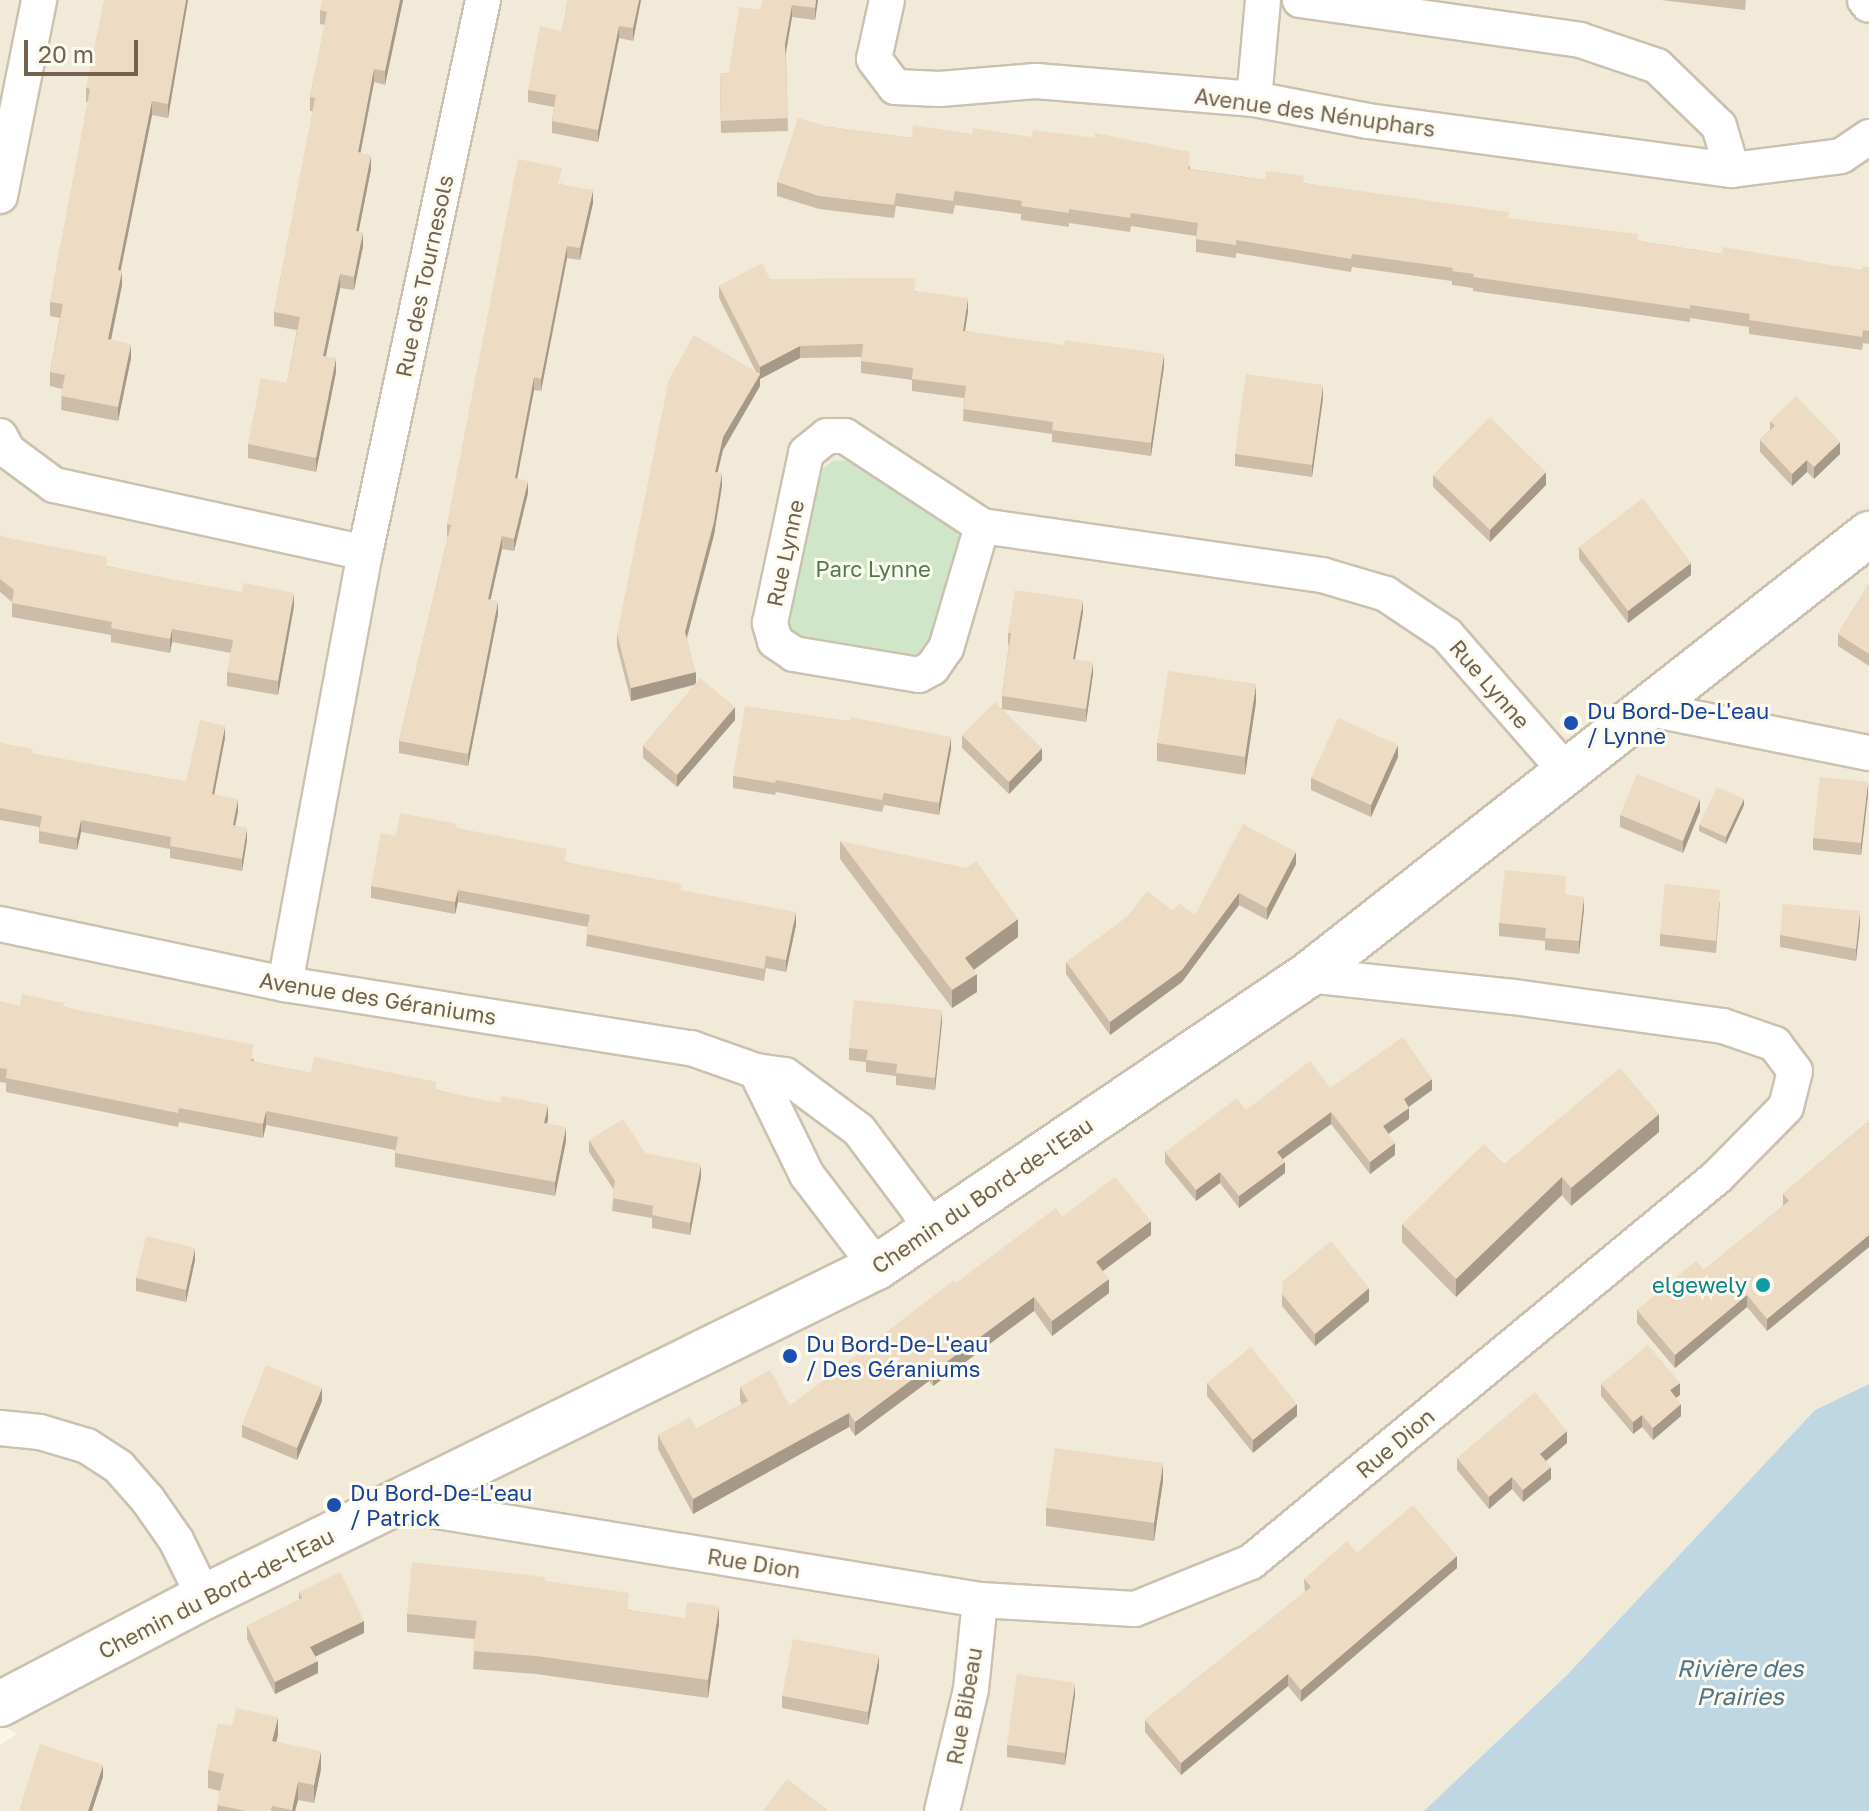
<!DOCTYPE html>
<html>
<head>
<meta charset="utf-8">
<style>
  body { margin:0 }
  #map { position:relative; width:1869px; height:1811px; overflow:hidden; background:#faf7e9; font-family:"Golos Text",sans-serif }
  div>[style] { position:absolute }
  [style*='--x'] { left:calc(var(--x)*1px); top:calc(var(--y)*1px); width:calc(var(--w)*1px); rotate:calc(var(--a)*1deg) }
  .residential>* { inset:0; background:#f1ead8 }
  .green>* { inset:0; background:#cfe7c8 }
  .water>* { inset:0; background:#bfd7e2 }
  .roads { filter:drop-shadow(2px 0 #ccc1b0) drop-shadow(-2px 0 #ccc1b0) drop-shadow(0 2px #ccc1b0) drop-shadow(0 -2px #ccc1b0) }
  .street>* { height:34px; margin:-17px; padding:0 17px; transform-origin:17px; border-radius:17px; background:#fff }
  .secondary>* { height:44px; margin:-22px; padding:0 22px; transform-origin:22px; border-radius:22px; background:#fff }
  .wall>* { inset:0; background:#ccbca8 }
  .shaded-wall>* { inset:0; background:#a69988 }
  .building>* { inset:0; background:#eddbc3 }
  .dots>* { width:22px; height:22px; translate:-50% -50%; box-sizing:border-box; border:4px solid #fdfaef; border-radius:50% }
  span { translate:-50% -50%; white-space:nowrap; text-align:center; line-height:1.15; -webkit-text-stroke:6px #fdfaef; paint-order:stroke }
  .street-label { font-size:22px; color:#72624f }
  .park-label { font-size:22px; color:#517c4b }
  .transit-label { font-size:22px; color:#164399 }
  .left { translate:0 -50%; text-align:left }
  .culture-label { font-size:22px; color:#0d838f }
  .right { translate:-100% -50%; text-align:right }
  .water-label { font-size:24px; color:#4e758a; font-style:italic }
  .scale { position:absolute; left:24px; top:40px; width:114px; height:36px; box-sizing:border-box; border:4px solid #72624f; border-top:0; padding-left:10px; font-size:24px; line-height:28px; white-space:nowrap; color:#72624f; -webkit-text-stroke:6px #fdfaef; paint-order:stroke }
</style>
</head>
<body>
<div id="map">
  <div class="residential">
    <div style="clip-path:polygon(0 0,1869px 0,1869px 1384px,1815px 1410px,1567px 1675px,1424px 1811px,0 1811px,0 1745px,17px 1734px,0 1725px)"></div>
  </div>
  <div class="green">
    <div style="clip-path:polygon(848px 460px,961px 534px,931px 635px,919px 652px,908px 657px,805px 641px,790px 629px,785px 615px,816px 474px,833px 461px)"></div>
  </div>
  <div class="water">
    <div style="clip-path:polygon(1869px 1384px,1869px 1811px,1424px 1811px,1567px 1675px,1815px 1410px)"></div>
  </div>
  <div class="roads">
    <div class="street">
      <div style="--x:887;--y:0;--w:60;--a:102.4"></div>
      <div style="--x:874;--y:59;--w:35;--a:53"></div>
      <div style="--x:895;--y:87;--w:45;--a:2.5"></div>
      <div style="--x:940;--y:89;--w:96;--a:-4.8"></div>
      <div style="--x:1036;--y:81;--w:219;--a:4.7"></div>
      <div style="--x:1254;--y:99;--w:116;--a:10.9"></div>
      <div style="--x:1368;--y:121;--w:367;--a:7.7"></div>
      <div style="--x:1732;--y:170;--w:110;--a:-7.3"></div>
      <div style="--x:1841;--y:156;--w:34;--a:-34"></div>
      <div style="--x:1300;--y:0;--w:283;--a:8.1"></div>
      <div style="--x:1580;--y:40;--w:81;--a:18.7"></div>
      <div style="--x:1657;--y:66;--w:86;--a:44.1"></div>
      <div style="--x:1719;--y:126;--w:46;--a:73.5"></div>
      <div style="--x:1865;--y:0;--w:6;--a:51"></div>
      <div style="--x:1254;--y:99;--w:99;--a:-84.8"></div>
      <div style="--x:0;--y:196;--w:200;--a:-78.7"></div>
      <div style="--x:0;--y:436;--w:17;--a:62"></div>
      <div style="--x:8;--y:451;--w:57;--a:36.5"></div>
      <div style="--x:54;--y:485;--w:318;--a:12.3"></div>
      <div style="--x:982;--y:526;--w:127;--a:106.4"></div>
      <div style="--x:946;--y:648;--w:24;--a:125"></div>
      <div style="--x:932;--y:668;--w:15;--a:152"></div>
      <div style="--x:919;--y:675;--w:127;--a:-170.5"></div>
      <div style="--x:794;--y:654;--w:23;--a:-146"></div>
      <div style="--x:775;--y:641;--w:19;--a:-106"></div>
      <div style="--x:770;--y:623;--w:174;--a:-78"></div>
      <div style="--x:806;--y:453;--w:27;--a:-39"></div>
      <div style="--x:827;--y:436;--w:18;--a:0"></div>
      <div style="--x:845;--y:436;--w:164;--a:33.3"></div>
      <div style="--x:982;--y:526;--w:344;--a:8.2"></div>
      <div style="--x:1322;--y:575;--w:67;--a:16.5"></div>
      <div style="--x:1386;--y:594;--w:73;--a:33.9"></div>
      <div style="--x:1447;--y:635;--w:182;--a:48.8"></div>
      <div style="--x:1650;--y:709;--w:223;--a:11.4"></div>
      <div style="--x:0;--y:924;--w:291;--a:11.9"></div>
      <div style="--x:285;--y:984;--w:411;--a:9"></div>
      <div style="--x:691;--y:1048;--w:69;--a:19.5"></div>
      <div style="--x:756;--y:1071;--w:29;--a:8"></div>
      <div style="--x:785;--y:1075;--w:92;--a:36.6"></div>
      <div style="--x:859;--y:1130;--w:99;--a:53.2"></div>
      <div style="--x:918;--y:1209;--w:25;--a:63"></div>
      <div style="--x:285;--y:984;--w:438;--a:-79.5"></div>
      <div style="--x:365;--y:553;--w:565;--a:-77.95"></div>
      <div style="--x:756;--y:1071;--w:116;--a:63.9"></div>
      <div style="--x:807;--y:1175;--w:116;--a:52.7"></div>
      <div style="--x:0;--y:1428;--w:40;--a:5.7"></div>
      <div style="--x:40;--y:1432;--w:49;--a:16.6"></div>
      <div style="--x:87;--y:1446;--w:38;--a:33"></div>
      <div style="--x:119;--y:1467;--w:44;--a:48.7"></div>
      <div style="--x:148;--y:1500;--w:49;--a:55"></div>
      <div style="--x:176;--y:1540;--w:64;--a:63.8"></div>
      <div style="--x:395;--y:1504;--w:593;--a:9.32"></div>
      <div style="--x:980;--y:1600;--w:155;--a:3.3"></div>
      <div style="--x:1135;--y:1609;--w:125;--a:-22.1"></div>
      <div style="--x:1251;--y:1562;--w:604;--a:-39.56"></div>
      <div style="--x:1717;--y:1177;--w:98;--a:-45.4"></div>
      <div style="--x:1786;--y:1107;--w:37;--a:-76"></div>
      <div style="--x:1795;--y:1071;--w:34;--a:-127"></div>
      <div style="--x:1775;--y:1044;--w:55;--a:-160.9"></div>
      <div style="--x:1723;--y:1026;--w:212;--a:-172.1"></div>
      <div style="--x:1513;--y:997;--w:206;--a:-173.9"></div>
      <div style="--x:942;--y:1811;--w:125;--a:-76.6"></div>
      <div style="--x:971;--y:1689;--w:89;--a:-84.2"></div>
    </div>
    <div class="secondary">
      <div style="--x:0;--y:1704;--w:230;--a:-27.7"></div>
      <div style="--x:204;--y:1597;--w:750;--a:-26.12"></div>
      <div style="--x:877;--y:1267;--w:521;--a:-34.12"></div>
      <div style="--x:1308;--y:975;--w:714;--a:-38.17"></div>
    </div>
  </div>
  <div class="wall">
    <div style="clip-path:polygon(188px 0,168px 118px,152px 115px,120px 271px,122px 285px,111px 340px,131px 358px,118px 421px,61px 410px,62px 389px,50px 386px,50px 372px,60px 318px,50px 316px,50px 302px,88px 102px,86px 102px,86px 88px)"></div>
    <div style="clip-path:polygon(403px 0,385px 85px,374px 82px,360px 153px,371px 169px,358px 232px,363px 246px,354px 290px,340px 288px,326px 356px,336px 372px,316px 472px,248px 458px,248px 444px,287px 383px,297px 330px,274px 326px,274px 312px,313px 111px,310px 111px,310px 97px,325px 25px,320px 24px,320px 10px)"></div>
    <div style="clip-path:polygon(568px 0,641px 0,633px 41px,619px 38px,598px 142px,552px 133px,552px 121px,554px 107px,528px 102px,528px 90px,562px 31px)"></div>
    <div style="clip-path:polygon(763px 0,818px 0,815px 20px,792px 17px,786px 54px,788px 131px,721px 133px,720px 74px,729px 73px,761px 10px)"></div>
    <div style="clip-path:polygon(1661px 0,1746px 0,1745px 10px)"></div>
    <div style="clip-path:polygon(829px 127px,912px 138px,1190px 166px,1190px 169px,1265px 180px,1304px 183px,1638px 241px,1722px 254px,1862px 270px,1869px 267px,1869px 344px,1863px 343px,1862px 350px,1749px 334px,1749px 327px,1690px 318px,1690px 322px,1473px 291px,1473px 288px,1452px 285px,1452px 281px,1352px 267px,1351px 272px,1236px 253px,1236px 258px,1196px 252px,1196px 236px,1131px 226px,1130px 232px,1069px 223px,1069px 227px,1021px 220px,1021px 214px,955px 205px,953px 214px,896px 206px,894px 218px,819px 209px,777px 196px,777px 182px)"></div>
    <div style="clip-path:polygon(562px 180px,561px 184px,593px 203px,580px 260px,567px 258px,541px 391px,534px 390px,517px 479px,528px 493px,514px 551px,502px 549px,490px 599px,498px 614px,468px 766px,399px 753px,399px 741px,448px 537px,447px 536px,447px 524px)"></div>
    <div style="clip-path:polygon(770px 279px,916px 291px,968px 311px,965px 331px,1164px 366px,1151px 456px,1052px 442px,1052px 434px,963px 421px,964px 398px,912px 391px,912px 380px,861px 373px,861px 357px,800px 358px,760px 379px,760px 386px,723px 450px,717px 472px,722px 486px,714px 535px,687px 638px,696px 684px,735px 720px,677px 787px,643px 758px,643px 746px,695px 685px,631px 701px,617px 646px,617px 634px,756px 372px,719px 298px,719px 286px)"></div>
    <div style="clip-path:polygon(1323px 398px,1312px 477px,1235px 466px,1235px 454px)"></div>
    <div style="clip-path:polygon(1770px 421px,1840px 454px,1814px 479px,1807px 472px,1792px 486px,1760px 452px,1760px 440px,1770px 430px)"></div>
    <div style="clip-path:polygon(1433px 475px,1546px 485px,1490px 542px,1433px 487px)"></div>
    <div style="clip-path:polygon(0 535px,3px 537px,107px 566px,294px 606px,278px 695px,227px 686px,227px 672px,231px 653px,172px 642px,170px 653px,111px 642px,111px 635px,12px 617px,12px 602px,0 592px)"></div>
    <div style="clip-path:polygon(1579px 547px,1691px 575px,1628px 623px,1579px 559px)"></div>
    <div style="clip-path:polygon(1869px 584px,1869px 666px,1838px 646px,1838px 634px)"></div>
    <div style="clip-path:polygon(1083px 612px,1075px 659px,1093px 674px,1086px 722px,1002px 709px,1042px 760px,1009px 794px,962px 748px,962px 735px,1002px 708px,1002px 696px,1009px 645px,1008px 645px,1008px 633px)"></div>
    <div style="clip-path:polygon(1256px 702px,1245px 775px,1157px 761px,1157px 743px)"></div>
    <div style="clip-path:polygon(225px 738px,214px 794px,238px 811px,235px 826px,247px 840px,242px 871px,170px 858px,170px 849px,81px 832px,77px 850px,39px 843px,39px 827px,0 820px,0 743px,33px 754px,186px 782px)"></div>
    <div style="clip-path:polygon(951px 749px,939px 815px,884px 805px,882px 812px,776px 792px,775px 795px,733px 788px,733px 776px)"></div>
    <div style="clip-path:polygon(1398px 757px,1371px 817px,1311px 790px,1311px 778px)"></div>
    <div style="clip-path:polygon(1868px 794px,1861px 855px,1813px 850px,1813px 838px)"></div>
    <div style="clip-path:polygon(1744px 805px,1726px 844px,1699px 831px,1699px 825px)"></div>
    <div style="clip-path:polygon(1700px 811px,1683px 853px,1620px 827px,1620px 815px)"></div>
    <div style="clip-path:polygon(457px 828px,566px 862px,682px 891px,796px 925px,786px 972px,766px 968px,764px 981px,586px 946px,588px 927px,458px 902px,455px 914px,371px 898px,371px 886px,396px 836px)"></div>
    <div style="clip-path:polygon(840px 841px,1018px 937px,974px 970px,977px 992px,952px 1008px,840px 859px)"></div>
    <div style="clip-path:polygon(1296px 864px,1267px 920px,1239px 905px,1182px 982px,1110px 1035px,1066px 974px,1066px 962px,1173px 911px,1195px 915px)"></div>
    <div style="clip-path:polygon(1566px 895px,1584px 909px,1579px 954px,1545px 950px,1545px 941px,1499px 936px,1499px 923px)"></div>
    <div style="clip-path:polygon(1720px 902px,1716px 953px,1660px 946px,1660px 934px)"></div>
    <div style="clip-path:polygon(1860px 924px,1856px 961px,1780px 947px,1780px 935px)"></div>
    <div style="clip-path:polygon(0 1002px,20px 1006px,64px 1007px,254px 1059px,254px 1062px,311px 1073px,437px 1090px,548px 1119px,547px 1124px,566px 1141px,555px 1196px,395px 1167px,395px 1150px,266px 1125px,263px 1138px,179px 1122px,178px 1127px,6px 1092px,6px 1083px,0 1082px)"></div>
    <div style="clip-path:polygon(942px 1022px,935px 1090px,896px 1085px,896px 1076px,866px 1072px,866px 1062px,849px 1060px,849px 1048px)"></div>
    <div style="clip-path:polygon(1432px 1090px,1409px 1107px,1409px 1119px,1388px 1134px,1395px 1155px,1370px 1174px,1331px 1124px,1283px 1159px,1285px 1173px,1239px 1208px,1220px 1183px,1196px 1201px,1165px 1163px,1165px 1152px,1246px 1110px)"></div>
    <div style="clip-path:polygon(1869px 1121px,1869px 1247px,1767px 1331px,1747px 1307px,1675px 1368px,1637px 1323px,1637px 1310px,1704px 1270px,1783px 1206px,1783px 1194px)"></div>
    <div style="clip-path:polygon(1659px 1132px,1571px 1206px,1562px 1195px,1456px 1297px,1402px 1242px,1402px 1224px,1504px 1164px)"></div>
    <div style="clip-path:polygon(589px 1140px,645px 1153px,701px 1177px,690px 1235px,652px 1228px,652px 1218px,612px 1211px,614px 1190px,589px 1152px)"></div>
    <div style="clip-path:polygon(1062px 1217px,1151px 1235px,1103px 1271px,1109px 1293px,1052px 1336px,1034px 1311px,933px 1386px,929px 1381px,855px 1436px,849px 1427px,693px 1514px,658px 1449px,658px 1435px,696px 1429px,742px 1404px,740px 1401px,740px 1387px,790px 1406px,956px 1283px)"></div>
    <div style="clip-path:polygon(195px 1260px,186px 1302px,136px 1291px,136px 1278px)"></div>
    <div style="clip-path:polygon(1282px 1282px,1369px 1301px,1315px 1346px,1282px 1306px)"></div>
    <div style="clip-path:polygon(1207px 1383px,1297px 1416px,1253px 1453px,1207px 1396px)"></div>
    <div style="clip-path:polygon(1601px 1384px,1680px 1395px,1676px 1398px,1681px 1416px,1653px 1440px,1642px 1427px,1633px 1434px,1601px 1396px)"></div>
    <div style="clip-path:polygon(322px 1401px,297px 1460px,242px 1437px,242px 1425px)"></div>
    <div style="clip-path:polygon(1567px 1443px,1546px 1461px,1551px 1479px,1523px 1502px,1512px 1489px,1489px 1509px,1457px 1470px,1457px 1458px)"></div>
    <div style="clip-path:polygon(1163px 1481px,1154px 1541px,1046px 1526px,1046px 1508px)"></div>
    <div style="clip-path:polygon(1357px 1553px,1457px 1568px,1301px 1702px,1288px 1686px,1181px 1775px,1145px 1732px,1145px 1720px,1305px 1592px,1304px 1579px)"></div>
    <div style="clip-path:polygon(545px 1581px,629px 1610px,719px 1624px,708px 1698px,536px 1674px,473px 1669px,475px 1639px,407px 1632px,407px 1614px)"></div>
    <div style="clip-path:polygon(299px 1592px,364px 1633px,315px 1657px,318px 1673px,275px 1694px,247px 1639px,247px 1626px,299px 1600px)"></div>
    <div style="clip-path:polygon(879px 1667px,868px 1725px,782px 1708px,782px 1696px)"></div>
    <div style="clip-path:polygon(1075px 1695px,1065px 1765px,1007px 1757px,1007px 1745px)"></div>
    <div style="clip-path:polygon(278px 1735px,276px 1742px,321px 1769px,314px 1803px,298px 1800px,295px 1811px,217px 1811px,220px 1791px,208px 1788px,208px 1770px)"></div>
  </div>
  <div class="shaded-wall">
    <div style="clip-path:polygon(186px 0,188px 0,168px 118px,168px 104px)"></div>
    <div style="clip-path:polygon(400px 0,403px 0,385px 85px,385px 71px)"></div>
    <div style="clip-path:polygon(639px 0,641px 0,633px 41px,633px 28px)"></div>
    <div style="clip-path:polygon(816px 0,818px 0,815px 20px,815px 8px)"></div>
    <div style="clip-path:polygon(792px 5px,792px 17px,785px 56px,785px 44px)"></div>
    <div style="clip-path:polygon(619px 26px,619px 38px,598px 142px,598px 130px)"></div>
    <div style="clip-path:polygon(374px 69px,374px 82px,358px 166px,358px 152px)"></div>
    <div style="clip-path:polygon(152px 101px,152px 115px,118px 284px,118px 270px)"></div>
    <div style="clip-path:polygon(371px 155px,371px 169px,356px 245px,356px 231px)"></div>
    <div style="clip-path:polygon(593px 190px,593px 203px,580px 260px,580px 248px)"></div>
    <div style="clip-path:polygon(363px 232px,363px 246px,354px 290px,354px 277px)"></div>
    <div style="clip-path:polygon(567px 246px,567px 258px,541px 391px,541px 379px)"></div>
    <div style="clip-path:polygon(122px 271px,122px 285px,108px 354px,108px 339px)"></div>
    <div style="clip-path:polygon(340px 274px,340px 288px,323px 369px,323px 356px)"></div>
    <div style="clip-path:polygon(968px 298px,968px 311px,963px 343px,963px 331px)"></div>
    <div style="clip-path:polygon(131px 344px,131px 358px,118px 421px,118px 407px)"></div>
    <div style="clip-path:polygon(800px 346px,800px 358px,760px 379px,760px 386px,723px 450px,715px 484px,715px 472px,723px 437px,760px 375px,760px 367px)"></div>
    <div style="clip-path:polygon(1164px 354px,1164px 366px,1151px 456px,1151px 443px)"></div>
    <div style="clip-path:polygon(336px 358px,336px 372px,316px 472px,316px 458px)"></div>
    <div style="clip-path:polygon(534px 377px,534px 390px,515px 490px,515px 478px)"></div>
    <div style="clip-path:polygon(1323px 385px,1323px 398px,1312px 477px,1312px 465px)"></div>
    <div style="clip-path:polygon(1840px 442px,1840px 454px,1814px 479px,1814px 467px)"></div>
    <div style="clip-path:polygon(1807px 460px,1807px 472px,1792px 486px,1792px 474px)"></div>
    <div style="clip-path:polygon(1546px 472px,1546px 485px,1490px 542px,1490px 530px)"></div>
    <div style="clip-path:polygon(722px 473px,722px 486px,714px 535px,685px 644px,685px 632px)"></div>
    <div style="clip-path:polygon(528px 481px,528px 493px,514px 551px,514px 539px)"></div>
    <div style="clip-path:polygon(502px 536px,502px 549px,488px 611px,488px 599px)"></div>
    <div style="clip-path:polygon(1691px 563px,1691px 575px,1628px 623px,1628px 611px)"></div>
    <div style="clip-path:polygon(294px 593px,294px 606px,278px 695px,278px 681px)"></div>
    <div style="clip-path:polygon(1083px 600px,1083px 612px,1073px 671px,1073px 659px)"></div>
    <div style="clip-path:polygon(498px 601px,498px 614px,468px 766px,468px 754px)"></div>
    <div style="clip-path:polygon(172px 629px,172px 642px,170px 653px,170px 639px)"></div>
    <div style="clip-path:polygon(1093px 662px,1093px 674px,1086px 722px,1086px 709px)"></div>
    <div style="clip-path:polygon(696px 672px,696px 684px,631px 701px,631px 688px)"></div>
    <div style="clip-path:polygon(1256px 684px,1256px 702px,1245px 775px,1245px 757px)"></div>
    <div style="clip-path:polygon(735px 707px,735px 720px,677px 787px,677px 775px)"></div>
    <div style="clip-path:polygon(225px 726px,225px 738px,212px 806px,212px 794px)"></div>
    <div style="clip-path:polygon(951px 737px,951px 749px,939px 815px,939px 803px)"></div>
    <div style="clip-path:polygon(1398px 745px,1398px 757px,1371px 817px,1371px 805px)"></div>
    <div style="clip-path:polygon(1042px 748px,1042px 760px,1009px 794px,1009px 782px)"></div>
    <div style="clip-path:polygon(1868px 782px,1868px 794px,1861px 855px,1861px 843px)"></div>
    <div style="clip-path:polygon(238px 799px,238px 811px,233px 837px,233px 825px)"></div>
    <div style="clip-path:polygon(1700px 799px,1700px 811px,1683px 853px,1683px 841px)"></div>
    <div style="clip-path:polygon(1744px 799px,1744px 805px,1726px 844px,1726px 837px)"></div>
    <div style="clip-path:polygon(81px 820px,81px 832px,77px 850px,77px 838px)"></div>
    <div style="clip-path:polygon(247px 828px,247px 840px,242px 871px,242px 859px)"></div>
    <div style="clip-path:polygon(1296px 852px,1296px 864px,1267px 920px,1267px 908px)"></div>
    <div style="clip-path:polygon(458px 890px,458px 902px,455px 914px,455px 902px)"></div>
    <div style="clip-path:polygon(1239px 893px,1239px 905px,1182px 982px,1110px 1035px,1110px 1022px)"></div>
    <div style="clip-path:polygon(1584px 897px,1584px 909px,1579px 954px,1579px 941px)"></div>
    <div style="clip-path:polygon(1860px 911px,1860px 924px,1856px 961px,1856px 949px)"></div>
    <div style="clip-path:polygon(796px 912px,796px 925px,786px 972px,786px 960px)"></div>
    <div style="clip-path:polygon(1018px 919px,1018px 937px,965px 976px,965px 958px)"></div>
    <div style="clip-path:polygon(977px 974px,977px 992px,952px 1008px,952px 990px)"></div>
    <div style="clip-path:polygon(942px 1010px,942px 1022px,935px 1090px,935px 1078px)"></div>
    <div style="clip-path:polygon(1432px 1079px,1432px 1090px,1404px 1110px,1404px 1099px)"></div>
    <div style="clip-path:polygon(548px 1105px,548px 1119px,544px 1137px,544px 1123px)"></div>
    <div style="clip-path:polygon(1409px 1108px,1409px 1119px,1383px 1138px,1383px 1126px)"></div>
    <div style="clip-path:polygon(266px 1111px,266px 1125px,263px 1138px,263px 1124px)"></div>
    <div style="clip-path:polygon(1331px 1112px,1331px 1124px,1277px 1163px,1277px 1152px)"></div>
    <div style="clip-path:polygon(1659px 1114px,1659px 1132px,1571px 1206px,1571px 1188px)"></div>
    <div style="clip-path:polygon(566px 1127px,566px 1141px,555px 1196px,555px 1182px)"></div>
    <div style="clip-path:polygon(1395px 1143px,1395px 1155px,1370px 1174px,1370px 1162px)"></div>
    <div style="clip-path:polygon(1285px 1162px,1285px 1173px,1239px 1208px,1239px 1196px)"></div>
    <div style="clip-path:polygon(701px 1164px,701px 1177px,690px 1235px,690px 1223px)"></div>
    <div style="clip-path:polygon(1220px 1172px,1220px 1183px,1196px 1201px,1196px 1190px)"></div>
    <div style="clip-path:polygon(1562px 1177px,1562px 1195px,1456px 1297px,1456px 1279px)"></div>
    <div style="clip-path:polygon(1151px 1221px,1151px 1235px,1096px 1276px,1096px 1262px)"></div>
    <div style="clip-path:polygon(1869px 1235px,1869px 1247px,1767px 1331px,1767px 1319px)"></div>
    <div style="clip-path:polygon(195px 1248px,195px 1260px,186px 1302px,186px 1290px)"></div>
    <div style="clip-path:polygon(1109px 1279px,1109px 1293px,1052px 1336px,1052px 1321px)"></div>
    <div style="clip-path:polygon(1369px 1288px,1369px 1301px,1315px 1346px,1315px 1334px)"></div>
    <div style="clip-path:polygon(1747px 1295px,1747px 1307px,1675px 1368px,1675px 1355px)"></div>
    <div style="clip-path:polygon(1034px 1297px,1034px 1311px,933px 1386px,933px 1372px)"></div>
    <div style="clip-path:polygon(929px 1367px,929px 1381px,855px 1436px,855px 1422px)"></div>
    <div style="clip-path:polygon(1680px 1383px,1680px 1395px,1670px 1402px,1670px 1390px)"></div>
    <div style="clip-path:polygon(322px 1388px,322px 1401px,297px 1460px,297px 1448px)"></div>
    <div style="clip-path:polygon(1297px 1404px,1297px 1416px,1253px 1453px,1253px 1440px)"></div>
    <div style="clip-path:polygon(1681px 1404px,1681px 1416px,1653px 1440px,1653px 1428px)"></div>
    <div style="clip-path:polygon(849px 1413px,849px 1427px,693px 1514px,693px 1499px)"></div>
    <div style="clip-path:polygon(1642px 1415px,1642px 1427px,1633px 1434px,1633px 1422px)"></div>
    <div style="clip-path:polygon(1567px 1431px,1567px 1443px,1540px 1466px,1540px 1454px)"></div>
    <div style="clip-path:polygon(1163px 1463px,1163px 1481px,1154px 1541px,1154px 1523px)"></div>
    <div style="clip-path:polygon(1551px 1467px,1551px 1479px,1523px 1502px,1523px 1490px)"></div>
    <div style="clip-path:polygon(1512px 1477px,1512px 1489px,1489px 1509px,1489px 1497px)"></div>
    <div style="clip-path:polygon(1457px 1556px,1457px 1568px,1301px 1702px,1301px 1690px)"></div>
    <div style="clip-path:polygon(719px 1606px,719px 1624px,708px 1698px,708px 1680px)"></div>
    <div style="clip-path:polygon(364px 1621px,364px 1633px,310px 1659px,310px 1647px)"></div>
    <div style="clip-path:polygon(879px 1655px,879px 1667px,868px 1725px,868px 1712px)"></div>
    <div style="clip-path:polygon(318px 1661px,318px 1673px,275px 1694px,275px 1682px)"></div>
    <div style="clip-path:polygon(1288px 1674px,1288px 1686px,1181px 1775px,1181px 1763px)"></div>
    <div style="clip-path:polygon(1075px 1683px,1075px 1695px,1065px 1765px,1065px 1753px)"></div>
    <div style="clip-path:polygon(278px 1717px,278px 1735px,272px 1759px,272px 1741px)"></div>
    <div style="clip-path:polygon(321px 1751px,321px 1769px,314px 1803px,314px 1785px)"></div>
    <div style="clip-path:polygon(103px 1765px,103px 1777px,92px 1811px,88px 1811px)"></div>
    <div style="clip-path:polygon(298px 1782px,298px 1800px,295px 1811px,292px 1811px)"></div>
  </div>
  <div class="building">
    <div style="clip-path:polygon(104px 0,186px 0,168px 104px,152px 101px,118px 270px,122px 271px,108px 339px,131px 344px,118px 407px,61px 396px,65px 375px,50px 372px,63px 304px,50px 302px,90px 89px,86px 88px)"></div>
    <div style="clip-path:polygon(322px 0,400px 0,385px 71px,374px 69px,358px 152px,371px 155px,356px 231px,363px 232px,354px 277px,340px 274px,323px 356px,336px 358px,316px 458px,248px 444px,261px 378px,287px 383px,300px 317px,274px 312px,315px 98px,310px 97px,327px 12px,320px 10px)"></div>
    <div style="clip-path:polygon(568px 0,639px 0,633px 28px,619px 26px,598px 130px,552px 121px,556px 95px,528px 90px,540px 26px,562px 31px)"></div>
    <div style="clip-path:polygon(763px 0,816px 0,815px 8px,792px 5px,785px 44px,788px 118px,721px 121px,720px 74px,729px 73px,739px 7px,761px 10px)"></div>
    <div style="clip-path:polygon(798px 118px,829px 127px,912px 138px,913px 125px,972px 134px,973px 128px,1032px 137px,1033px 130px,1095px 138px,1095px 133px,1190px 152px,1188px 169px,1265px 180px,1266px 171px,1304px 176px,1303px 183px,1509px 212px,1508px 218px,1638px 234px,1637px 241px,1722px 254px,1723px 247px,1862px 270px,1863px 266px,1869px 267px,1869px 331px,1863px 330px,1862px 337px,1749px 320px,1750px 314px,1690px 305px,1690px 309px,1473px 277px,1474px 274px,1452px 271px,1453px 268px,1352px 254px,1351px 259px,1236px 240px,1236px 245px,1196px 239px,1198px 223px,1131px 213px,1130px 218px,1069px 209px,1069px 213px,1021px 206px,1022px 201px,955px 191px,953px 201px,896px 193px,894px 205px,819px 196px,777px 182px)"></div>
    <div style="clip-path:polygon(518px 159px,562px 168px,558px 184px,593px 190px,580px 248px,567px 246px,541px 379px,534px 377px,515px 478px,528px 481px,514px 539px,502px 536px,488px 599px,498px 601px,468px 754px,399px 741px,451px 525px,447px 524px)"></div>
    <div style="clip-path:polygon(762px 263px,770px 279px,916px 278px,914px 291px,968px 298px,963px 331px,1064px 345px,1065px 340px,1164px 354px,1151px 443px,1052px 430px,1053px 422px,963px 409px,966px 386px,912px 379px,913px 368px,861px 361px,863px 344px,800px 346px,760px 367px,719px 286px)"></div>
    <div style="clip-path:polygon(694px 335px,760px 374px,723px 437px,715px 472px,722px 473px,714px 522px,685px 632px,696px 672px,631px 688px,617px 634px,669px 379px)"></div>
    <div style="clip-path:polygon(1246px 374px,1323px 385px,1312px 465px,1235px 454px)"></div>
    <div style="clip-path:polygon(1796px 396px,1840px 442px,1814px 467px,1807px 460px,1792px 474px,1760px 440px,1775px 426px,1770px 421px)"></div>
    <div style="clip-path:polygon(1490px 417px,1546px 472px,1490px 530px,1433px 475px)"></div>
    <div style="clip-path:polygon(1643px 498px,1691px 563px,1628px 611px,1579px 547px)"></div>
    <div style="clip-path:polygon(0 535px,3px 537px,107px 557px,106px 566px,181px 581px,242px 592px,244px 583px,294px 593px,278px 681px,227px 672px,233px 640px,172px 629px,170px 639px,111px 628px,112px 622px,12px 603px,14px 590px,0 579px)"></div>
    <div style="clip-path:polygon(1869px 584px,1869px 654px,1838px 634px)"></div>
    <div style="clip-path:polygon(1015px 590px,1083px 600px,1073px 659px,1093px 662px,1086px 709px,1002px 696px,1011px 633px,1008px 633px)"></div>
    <div style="clip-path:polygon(1168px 671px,1256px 684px,1245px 757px,1157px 743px)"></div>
    <div style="clip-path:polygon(700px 678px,735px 707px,677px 775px,643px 746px)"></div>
    <div style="clip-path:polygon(995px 702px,1042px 748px,1009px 782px,962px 735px)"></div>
    <div style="clip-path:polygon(745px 706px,850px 721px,851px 717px,951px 737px,939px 803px,884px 793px,882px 800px,776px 780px,775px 783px,733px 776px)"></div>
    <div style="clip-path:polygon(1338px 718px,1398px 745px,1371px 805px,1311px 778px)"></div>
    <div style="clip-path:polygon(200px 720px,225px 726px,212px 794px,238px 799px,233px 825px,247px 828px,242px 859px,170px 846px,171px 837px,81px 820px,77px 838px,39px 831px,42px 816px,0 808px,0 743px,33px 749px,32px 753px,186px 782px)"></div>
    <div style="clip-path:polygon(1637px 774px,1700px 799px,1683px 841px,1620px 815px)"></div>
    <div style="clip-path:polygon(1820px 777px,1868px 782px,1861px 843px,1813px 838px)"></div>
    <div style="clip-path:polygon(1717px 787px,1744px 799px,1726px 837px,1699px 825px)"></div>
    <div style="clip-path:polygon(400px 813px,457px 824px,456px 828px,567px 849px,564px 862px,682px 884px,680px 890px,796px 912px,786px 960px,766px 956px,764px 969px,586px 934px,590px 915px,458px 890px,455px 902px,371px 886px,381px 833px,396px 836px)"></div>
    <div style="clip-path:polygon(1243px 824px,1296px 852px,1267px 908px,1239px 893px,1182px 970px,1110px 1022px,1066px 962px,1128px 916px,1147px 891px,1173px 911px,1179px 903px,1195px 915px)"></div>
    <div style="clip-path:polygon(840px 841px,966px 868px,976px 861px,1018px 919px,965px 958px,977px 974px,952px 990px)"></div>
    <div style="clip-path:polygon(1505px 870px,1566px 876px,1565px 894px,1584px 897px,1579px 941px,1545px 938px,1546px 928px,1499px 923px)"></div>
    <div style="clip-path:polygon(1665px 884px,1720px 890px,1716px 941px,1660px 934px)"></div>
    <div style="clip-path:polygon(1783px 904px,1860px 911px,1856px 949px,1780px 935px)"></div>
    <div style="clip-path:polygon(22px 994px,64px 1003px,63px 1007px,254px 1045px,251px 1061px,311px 1073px,314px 1057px,437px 1082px,435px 1090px,500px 1103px,502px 1096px,548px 1105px,544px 1123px,566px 1127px,555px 1182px,395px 1153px,398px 1137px,266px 1111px,263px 1124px,179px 1108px,178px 1113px,6px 1078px,7px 1069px,0 1068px,0 1002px,20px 1006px)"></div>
    <div style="clip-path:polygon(854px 1000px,942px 1010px,935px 1078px,896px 1073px,897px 1064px,866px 1060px,868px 1050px,849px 1048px)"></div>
    <div style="clip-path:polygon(1403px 1037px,1432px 1079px,1404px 1099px,1409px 1108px,1383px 1126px,1395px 1143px,1370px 1162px,1331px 1112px,1277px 1152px,1285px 1162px,1239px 1196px,1220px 1172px,1196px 1190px,1165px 1152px,1237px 1098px,1246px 1110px,1310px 1061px,1330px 1088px)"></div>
    <div style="clip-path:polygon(1620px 1068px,1659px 1114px,1571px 1188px,1562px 1177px,1456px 1279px,1402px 1224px,1484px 1144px,1504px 1164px)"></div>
    <div style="clip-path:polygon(623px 1119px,645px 1153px,701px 1164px,690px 1223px,652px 1215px,653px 1206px,612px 1198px,615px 1181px,589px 1140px)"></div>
    <div style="clip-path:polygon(1869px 1121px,1869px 1235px,1767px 1319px,1747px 1295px,1675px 1355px,1637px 1310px,1696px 1261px,1704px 1270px,1789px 1201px,1783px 1194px)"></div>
    <div style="clip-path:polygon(1115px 1177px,1151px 1221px,1096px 1262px,1109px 1279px,1052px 1321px,1034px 1297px,933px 1372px,929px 1367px,855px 1422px,849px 1413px,693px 1499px,658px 1435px,690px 1417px,696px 1429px,748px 1401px,740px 1387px,770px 1370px,790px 1406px,954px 1280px,956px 1283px,1056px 1208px,1062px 1217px)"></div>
    <div style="clip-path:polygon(146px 1236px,195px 1248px,186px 1290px,136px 1278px)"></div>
    <div style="clip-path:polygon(1331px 1241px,1369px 1288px,1315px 1334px,1282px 1294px,1282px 1282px)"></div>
    <div style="clip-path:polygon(1648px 1345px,1680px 1383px,1670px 1390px,1681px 1404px,1653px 1428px,1642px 1415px,1633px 1422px,1601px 1384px)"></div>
    <div style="clip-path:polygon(1251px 1347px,1297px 1404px,1253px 1440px,1207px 1383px)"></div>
    <div style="clip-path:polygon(266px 1365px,322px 1388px,297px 1448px,242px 1425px)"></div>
    <div style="clip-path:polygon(1535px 1392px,1567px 1431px,1540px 1454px,1551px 1467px,1523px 1490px,1512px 1477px,1489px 1497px,1457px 1458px)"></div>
    <div style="clip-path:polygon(1055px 1448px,1163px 1463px,1154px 1523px,1046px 1508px)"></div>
    <div style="clip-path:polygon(1413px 1505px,1457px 1556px,1301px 1690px,1288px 1674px,1181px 1763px,1145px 1720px,1311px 1587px,1304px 1579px,1347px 1541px,1357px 1553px)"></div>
    <div style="clip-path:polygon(412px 1562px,545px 1577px,545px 1581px,629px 1593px,627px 1610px,685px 1618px,687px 1602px,719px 1606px,708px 1680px,536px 1656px,473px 1651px,477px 1621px,407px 1614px)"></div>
    <div style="clip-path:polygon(340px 1572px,364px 1621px,310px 1647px,318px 1661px,275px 1682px,247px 1626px,302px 1598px,299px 1592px)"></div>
    <div style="clip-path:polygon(793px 1639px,879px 1655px,868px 1712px,782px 1696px)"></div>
    <div style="clip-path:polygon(1017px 1674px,1075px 1683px,1065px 1753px,1007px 1745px)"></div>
    <div style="clip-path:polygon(236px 1708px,278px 1717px,272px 1741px,321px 1751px,314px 1785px,298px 1782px,292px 1810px,272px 1806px,271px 1811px,246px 1811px,217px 1805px,224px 1774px,208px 1770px,218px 1723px,232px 1726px)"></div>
    <div style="clip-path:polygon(40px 1744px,103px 1765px,88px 1811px,19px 1811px)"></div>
    <div style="clip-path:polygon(787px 1779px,829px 1811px,763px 1811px)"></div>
  </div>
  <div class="dots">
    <div style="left:1571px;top:723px;background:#1a4fb4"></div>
    <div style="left:1763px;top:1285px;background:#0f9aa8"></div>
    <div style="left:790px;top:1356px;background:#1a4fb4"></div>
    <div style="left:334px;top:1505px;background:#1a4fb4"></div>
  </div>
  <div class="street-label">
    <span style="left:1315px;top:112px;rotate:8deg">Avenue des Nénuphars</span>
    <span style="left:424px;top:276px;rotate:-78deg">Rue des Tournesols</span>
    <span style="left:785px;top:553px;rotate:-78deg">Rue Lynne</span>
    <span style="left:1490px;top:684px;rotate:49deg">Rue Lynne</span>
    <span style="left:378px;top:998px;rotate:9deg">Avenue des Géraniums</span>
    <span style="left:982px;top:1195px;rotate:-34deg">Chemin du Bord-de-l'Eau</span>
    <span style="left:1395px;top:1443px;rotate:-40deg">Rue Dion</span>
    <span style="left:754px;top:1563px;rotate:9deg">Rue Dion</span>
    <span style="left:216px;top:1593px;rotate:-27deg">Chemin du Bord-de-l'Eau</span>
    <span style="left:964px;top:1706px;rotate:-80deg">Rue Bibeau</span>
  </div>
  <div class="park-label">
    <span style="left:873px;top:569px">Parc Lynne</span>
  </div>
  <div class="transit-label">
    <span class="left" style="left:1587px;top:723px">Du Bord-De-L'eau<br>/ Lynne</span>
    <span class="left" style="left:806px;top:1356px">Du Bord-De-L'eau<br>/ Des Géraniums</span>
    <span class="left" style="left:350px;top:1505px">Du Bord-De-L'eau<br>/ Patrick</span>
  </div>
  <div class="culture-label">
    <span class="right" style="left:1747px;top:1285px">elgewely</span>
  </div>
  <div class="water-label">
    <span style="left:1740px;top:1682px">Rivière des<br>Prairies</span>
  </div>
  <div class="scale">20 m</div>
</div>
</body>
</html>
